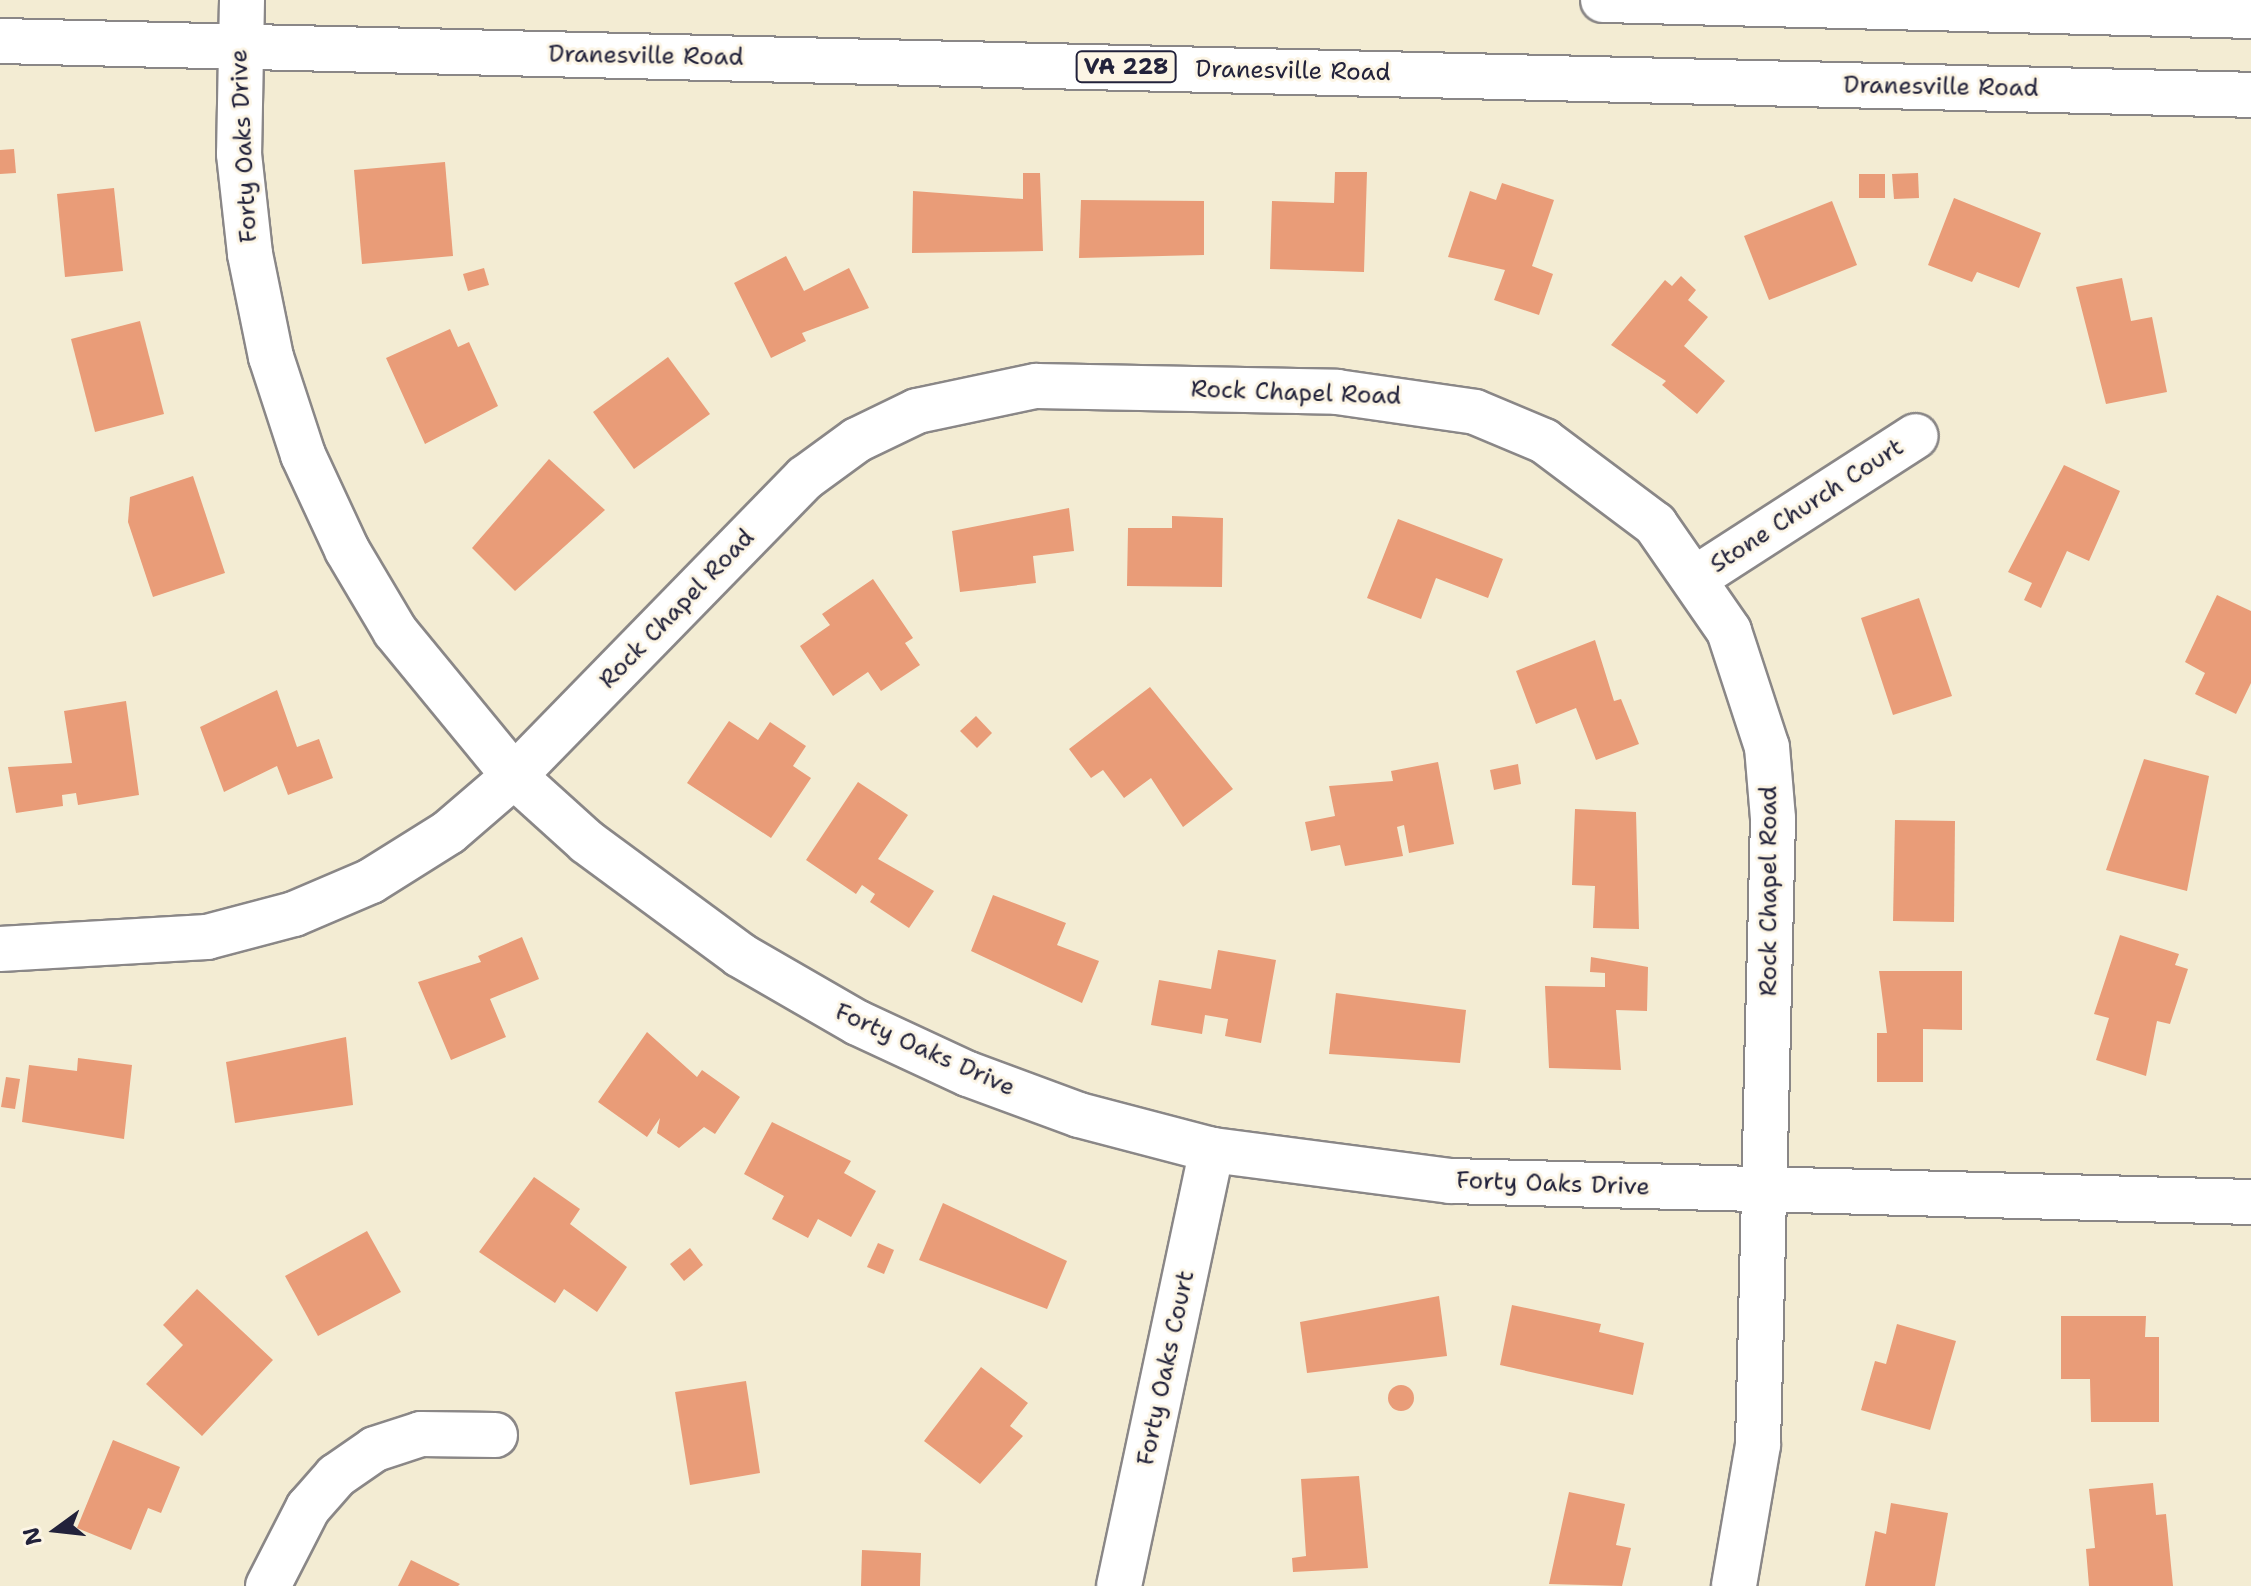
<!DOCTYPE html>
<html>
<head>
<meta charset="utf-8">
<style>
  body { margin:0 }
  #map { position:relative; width:2251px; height:1586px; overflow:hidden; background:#f3ecd3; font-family:"Shantell Sans",sans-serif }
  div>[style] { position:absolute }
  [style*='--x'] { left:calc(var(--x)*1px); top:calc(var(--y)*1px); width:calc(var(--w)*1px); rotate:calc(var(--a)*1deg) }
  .building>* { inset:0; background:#e99c78 }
  .round { border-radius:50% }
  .roads { filter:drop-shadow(2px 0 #8a8787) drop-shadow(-2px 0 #8a8787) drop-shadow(0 2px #8a8787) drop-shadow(0 -2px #8a8787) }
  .minor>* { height:44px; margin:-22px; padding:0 22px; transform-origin:22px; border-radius:22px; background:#fff }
  .major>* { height:44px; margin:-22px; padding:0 22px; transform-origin:22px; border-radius:22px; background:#fff }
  span { translate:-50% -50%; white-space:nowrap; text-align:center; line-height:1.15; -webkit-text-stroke:6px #fcf5e5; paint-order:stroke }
  .shield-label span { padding:2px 6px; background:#fcf5e5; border:2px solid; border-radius:6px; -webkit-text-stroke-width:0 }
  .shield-label { font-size:22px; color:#22223b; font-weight:700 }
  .street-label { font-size:24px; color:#22223b }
  .north { position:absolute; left:16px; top:1490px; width:80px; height:80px; -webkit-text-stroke:6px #fcf5e5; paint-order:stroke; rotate:255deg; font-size:22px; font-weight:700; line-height:32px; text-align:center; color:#22223b }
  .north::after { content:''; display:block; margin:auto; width:28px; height:36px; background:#22223b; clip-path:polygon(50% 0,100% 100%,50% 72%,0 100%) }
</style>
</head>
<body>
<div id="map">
  <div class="building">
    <div style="clip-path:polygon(14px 149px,16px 173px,0 174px,0 150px)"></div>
    <div style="clip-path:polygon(445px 162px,453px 256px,362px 264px,354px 170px)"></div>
    <div style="clip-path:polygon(1335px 172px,1367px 172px,1364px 272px,1270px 269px,1272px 201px,1334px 203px)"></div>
    <div style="clip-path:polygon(1023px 173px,1040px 173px,1043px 251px,912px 253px,913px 191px,1023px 199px)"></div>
    <div style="clip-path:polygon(1918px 173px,1919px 198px,1894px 199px,1892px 174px)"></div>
    <div style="clip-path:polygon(1859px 174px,1885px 174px,1885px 198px,1859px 198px)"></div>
    <div style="clip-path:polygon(1502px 183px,1554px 200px,1532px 266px,1553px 274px,1539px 315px,1494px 300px,1505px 270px,1448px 257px,1470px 191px,1496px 200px)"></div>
    <div style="clip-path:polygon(114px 188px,123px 271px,65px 277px,57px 194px)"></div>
    <div style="clip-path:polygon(1954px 198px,2041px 233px,2019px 288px,1977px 272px,1972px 282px,1928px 265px)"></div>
    <div style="clip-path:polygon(1081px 200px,1204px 201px,1204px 255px,1079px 258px)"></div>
    <div style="clip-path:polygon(1832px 201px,1857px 265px,1769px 300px,1744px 236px)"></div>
    <div style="clip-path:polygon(786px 256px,804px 291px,849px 268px,869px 308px,802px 333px,806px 341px,771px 358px,734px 283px)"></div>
    <div style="clip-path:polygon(484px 268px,489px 285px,468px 291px,463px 274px)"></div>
    <div style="clip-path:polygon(1681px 276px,1696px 290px,1688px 300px,1708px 317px,1684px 346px,1725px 381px,1697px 414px,1662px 385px,1666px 381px,1611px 345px,1665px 280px,1672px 286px)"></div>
    <div style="clip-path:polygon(2122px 278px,2131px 321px,2152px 317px,2167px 392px,2106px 404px,2076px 287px)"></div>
    <div style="clip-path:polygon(140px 321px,164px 414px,95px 432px,71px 339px)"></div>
    <div style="clip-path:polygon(450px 329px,458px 347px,469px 342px,498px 406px,425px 444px,386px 358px)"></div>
    <div style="clip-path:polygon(668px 357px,710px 414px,634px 469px,593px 412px)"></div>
    <div style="clip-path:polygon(549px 459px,605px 510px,515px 591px,472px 548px)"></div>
    <div style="clip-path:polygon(2064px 465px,2120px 491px,2089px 561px,2067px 551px,2041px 608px,2024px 600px,2032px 583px,2008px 572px)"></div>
    <div style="clip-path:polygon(193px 476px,225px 573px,153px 597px,128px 522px,130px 497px)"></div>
    <div style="clip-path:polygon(1069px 508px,1074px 551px,1033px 556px,1036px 583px,960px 592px,952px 531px)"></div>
    <div style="clip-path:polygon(1172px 516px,1223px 518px,1222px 587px,1127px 586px,1128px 528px,1172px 528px)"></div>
    <div style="clip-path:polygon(1398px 519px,1503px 559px,1488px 598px,1436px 578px,1421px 619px,1367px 598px)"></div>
    <div style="clip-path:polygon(873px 579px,913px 638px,905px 643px,920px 665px,881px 691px,868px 672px,833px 696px,800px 646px,830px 625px,822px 614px)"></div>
    <div style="clip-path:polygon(2217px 595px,2251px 611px,2251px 683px,2236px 714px,2195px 694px,2205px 673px,2185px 662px)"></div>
    <div style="clip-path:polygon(1919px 598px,1952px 696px,1893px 715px,1861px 618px)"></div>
    <div style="clip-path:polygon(1595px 640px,1614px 701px,1621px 699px,1639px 744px,1596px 760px,1576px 708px,1536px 724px,1516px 671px)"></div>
    <div style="clip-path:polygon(1150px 687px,1233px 789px,1183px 827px,1151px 778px,1124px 798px,1103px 770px,1091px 778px,1069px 749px)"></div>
    <div style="clip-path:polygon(277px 690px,297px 747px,319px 739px,333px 778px,288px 795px,277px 766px,224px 792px,200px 727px)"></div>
    <div style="clip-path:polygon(126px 701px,139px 795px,78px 805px,76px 793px,62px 795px,63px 806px,16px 813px,8px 767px,72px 763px,64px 711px)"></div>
    <div style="clip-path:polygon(976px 716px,992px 733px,977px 748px,960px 731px)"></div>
    <div style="clip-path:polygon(729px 721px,758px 740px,770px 722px,806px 746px,793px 766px,811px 778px,771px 838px,687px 783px)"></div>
    <div style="clip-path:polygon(2144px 759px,2209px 776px,2187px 891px,2106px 870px)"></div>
    <div style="clip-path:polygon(1438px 762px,1454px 844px,1409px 853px,1404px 825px,1397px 827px,1403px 856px,1345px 866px,1340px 845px,1311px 851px,1305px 822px,1335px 816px,1329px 786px,1393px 781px,1391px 771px)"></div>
    <div style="clip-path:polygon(1518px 764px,1521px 784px,1494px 790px,1490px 770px)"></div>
    <div style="clip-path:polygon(858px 782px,908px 815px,878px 859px,934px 891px,909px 928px,870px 902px,875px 894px,862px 885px,856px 894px,806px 860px)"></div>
    <div style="clip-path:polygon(1575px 809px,1636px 812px,1639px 929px,1593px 928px,1595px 886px,1572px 885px)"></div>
    <div style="clip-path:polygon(1895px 820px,1955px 821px,1954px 922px,1893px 921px)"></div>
    <div style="clip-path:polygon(993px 895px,1066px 923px,1057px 945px,1099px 961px,1082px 1003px,971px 951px)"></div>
    <div style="clip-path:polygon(2120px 935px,2179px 954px,2175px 965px,2188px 969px,2170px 1024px,2157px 1021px,2146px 1076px,2096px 1060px,2109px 1018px,2094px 1014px)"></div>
    <div style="clip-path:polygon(522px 937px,539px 979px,490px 999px,506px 1037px,451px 1060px,418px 982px,481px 962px,478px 956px)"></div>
    <div style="clip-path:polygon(1218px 950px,1276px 960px,1261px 1043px,1225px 1036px,1228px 1019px,1205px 1015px,1202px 1034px,1151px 1025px,1159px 980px,1211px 989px)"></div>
    <div style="clip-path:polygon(1591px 957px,1648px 967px,1647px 1011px,1616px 1010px,1621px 1070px,1549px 1068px,1545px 986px,1605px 987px,1605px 973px,1590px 972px)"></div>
    <div style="clip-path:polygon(1879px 971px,1962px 971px,1962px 1030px,1923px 1029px,1923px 1082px,1877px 1082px,1877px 1033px,1887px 1033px)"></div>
    <div style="clip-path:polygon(1336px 993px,1466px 1010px,1460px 1063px,1329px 1054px)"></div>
    <div style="clip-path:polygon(647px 1032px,697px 1077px,702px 1070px,740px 1097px,715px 1134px,704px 1127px,679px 1148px,657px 1133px,660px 1118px,647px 1137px,598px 1102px)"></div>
    <div style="clip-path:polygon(346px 1037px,353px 1105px,235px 1123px,226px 1062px)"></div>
    <div style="clip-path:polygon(78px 1058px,132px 1065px,124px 1139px,22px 1122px,29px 1065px,77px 1071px)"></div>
    <div style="clip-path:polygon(6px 1077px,20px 1079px,15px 1109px,1px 1107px)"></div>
    <div style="clip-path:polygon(772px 1122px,851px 1161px,844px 1173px,876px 1191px,851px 1237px,818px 1219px,808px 1238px,772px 1219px,784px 1196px,744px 1174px)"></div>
    <div style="clip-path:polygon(534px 1177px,580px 1209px,570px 1224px,627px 1267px,597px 1312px,564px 1289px,555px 1303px,479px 1252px)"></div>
    <div style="clip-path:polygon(943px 1203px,1067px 1261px,1047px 1309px,919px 1260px)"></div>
    <div style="clip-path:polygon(367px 1231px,401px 1292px,318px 1336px,285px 1276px)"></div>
    <div style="clip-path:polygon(878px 1243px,894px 1250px,884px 1274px,867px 1267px)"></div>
    <div style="clip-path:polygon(690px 1248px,703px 1265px,684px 1281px,670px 1264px)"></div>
    <div style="clip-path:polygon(197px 1289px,273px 1360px,202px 1436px,146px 1384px,183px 1345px,163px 1325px)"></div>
    <div style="clip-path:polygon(1439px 1296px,1447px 1356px,1307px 1373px,1300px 1322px)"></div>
    <div style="clip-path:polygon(1512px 1305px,1601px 1324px,1599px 1332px,1644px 1343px,1633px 1395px,1500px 1365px)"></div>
    <div style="clip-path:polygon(2061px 1316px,2146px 1316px,2145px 1337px,2159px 1337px,2159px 1422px,2091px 1422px,2090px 1379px,2061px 1379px)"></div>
    <div style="clip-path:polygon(1897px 1324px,1956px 1341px,1930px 1430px,1861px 1410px,1875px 1361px,1886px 1364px)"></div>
    <div style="clip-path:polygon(981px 1367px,1028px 1403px,1010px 1426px,1023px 1436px,980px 1484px,924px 1441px)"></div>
    <div style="clip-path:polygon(746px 1381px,760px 1473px,690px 1485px,675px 1392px)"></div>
    <div class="round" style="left:1388px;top:1385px;width:26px;height:26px"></div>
    <div style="clip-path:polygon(113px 1440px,180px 1467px,161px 1513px,148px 1508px,131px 1550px,77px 1528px)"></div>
    <div style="clip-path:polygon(1359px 1476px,1368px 1568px,1293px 1572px,1292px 1558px,1306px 1556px,1301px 1479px)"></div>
    <div style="clip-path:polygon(2153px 1483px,2156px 1515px,2166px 1514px,2173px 1586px,2089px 1586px,2086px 1549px,2095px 1548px,2089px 1489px)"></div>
    <div style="clip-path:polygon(1569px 1492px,1625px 1504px,1616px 1545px,1631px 1548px,1622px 1586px,1549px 1584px)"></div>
    <div style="clip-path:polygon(1891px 1503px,1948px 1513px,1935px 1586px,1865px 1586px,1875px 1531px,1886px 1534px)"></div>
    <div style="clip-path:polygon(862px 1550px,921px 1553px,920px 1586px,861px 1586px)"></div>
    <div style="clip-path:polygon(411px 1560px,460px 1584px,458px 1586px,398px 1586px)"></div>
  </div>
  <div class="roads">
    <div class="minor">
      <div style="--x:242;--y:0;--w:154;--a:91.1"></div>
      <div style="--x:239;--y:154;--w:101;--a:83.7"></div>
      <div style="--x:250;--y:254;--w:105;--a:78.5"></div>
      <div style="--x:271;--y:357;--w:103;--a:71.9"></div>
      <div style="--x:303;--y:455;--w:105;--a:65.1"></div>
      <div style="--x:347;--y:550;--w:94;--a:59.3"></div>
      <div style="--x:395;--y:631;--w:188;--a:50.6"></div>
      <div style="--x:514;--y:776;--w:98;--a:42.1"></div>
      <div style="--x:587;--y:842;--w:190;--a:36.4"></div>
      <div style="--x:740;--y:955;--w:136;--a:30"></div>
      <div style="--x:858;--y:1023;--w:121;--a:24.9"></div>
      <div style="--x:968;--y:1074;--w:118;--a:20.3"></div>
      <div style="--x:1079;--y:1115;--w:138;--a:14.7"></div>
      <div style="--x:1212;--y:1150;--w:240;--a:7.4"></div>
      <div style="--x:1450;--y:1181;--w:801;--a:1.5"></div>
      <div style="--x:1697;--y:577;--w:260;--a:-32.8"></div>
      <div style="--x:0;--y:949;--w:207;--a:-3.3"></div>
      <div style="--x:207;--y:937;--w:90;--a:-14.8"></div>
      <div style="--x:294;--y:914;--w:84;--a:-23.2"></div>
      <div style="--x:371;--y:881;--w:92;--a:-32.1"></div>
      <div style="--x:449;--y:832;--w:86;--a:-40.7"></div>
      <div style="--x:514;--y:776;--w:417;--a:-45.7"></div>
      <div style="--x:805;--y:478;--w:64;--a:-36.2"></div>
      <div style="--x:857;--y:440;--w:67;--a:-25.8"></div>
      <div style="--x:917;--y:411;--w:122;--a:-11.9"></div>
      <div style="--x:1036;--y:386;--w:301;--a:1.1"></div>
      <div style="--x:1337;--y:392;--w:139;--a:8.2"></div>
      <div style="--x:1475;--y:412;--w:75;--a:22.8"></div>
      <div style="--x:1544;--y:441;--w:139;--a:36.8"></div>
      <div style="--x:1655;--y:524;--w:130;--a:55.3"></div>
      <div style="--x:1729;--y:631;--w:122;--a:71.9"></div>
      <div style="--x:1767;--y:747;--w:71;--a:85.2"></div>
      <div style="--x:1773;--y:818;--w:627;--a:91.37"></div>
      <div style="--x:1758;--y:1445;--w:143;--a:99.7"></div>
      <div style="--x:268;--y:1586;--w:88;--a:-62.9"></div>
      <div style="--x:308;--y:1508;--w:43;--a:-48.8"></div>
      <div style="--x:336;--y:1476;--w:47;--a:-34.7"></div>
      <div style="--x:375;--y:1449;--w:48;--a:-18.1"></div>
      <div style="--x:421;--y:1434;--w:74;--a:0.8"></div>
      <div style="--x:1119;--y:1586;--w:446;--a:-78"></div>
    </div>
    <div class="major">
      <div style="--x:1603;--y:0;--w:648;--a:1.41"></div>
      <div style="--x:0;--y:41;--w:2252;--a:1.37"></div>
    </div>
  </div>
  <div class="shield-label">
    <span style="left:1126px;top:67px">VA 228</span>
  </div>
  <div class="street-label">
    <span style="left:646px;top:56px;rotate:1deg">Dranesville Road</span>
    <span style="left:1293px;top:71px;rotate:1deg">Dranesville Road</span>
    <span style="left:1941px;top:87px;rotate:1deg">Dranesville Road</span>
    <span style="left:244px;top:146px;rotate:-93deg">Forty Oaks Drive</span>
    <span style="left:1296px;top:393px;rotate:2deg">Rock Chapel Road</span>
    <span style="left:1807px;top:506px;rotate:-33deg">Stone Church Court</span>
    <span style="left:677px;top:609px;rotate:-46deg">Rock Chapel Road</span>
    <span style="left:1769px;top:891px;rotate:-90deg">Rock Chapel Road</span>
    <span style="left:925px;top:1050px;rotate:24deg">Forty Oaks Drive</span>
    <span style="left:1553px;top:1184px;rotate:2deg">Forty Oaks Drive</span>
    <span style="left:1166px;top:1368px;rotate:-78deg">Forty Oaks Court</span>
  </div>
  <div class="north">N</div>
</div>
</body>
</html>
